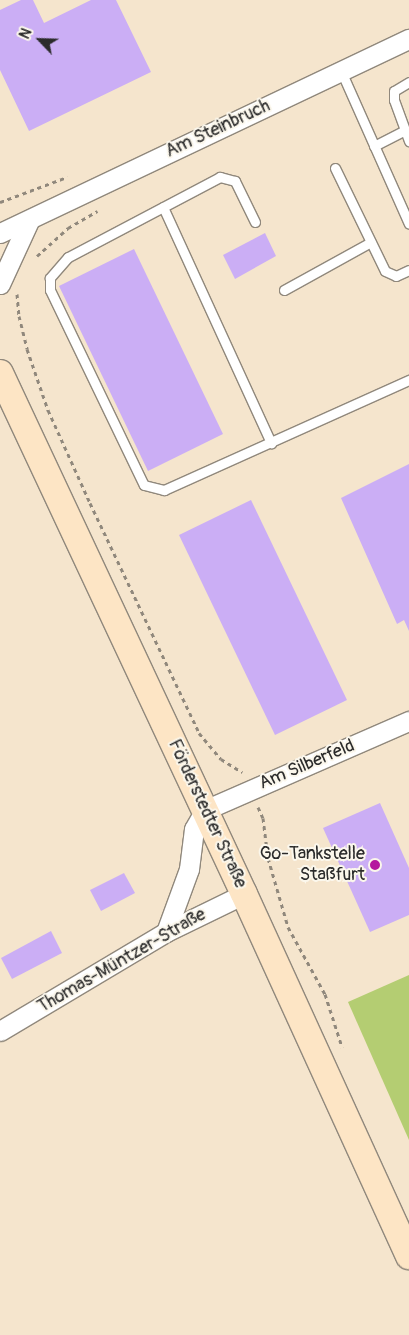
<!DOCTYPE html>
<html>
<head>
<meta charset="utf-8">
<style>
  body { margin:0 }
  #map { position:relative; width:409px; height:1335px; overflow:hidden; background:#f5e5cd; font-family:Pangolin,sans-serif }
  div>[style] { position:absolute }
  [style*='--x'] { left:calc(var(--x)*1px); top:calc(var(--y)*1px); width:calc(var(--w)*1px); rotate:calc(var(--a)*1deg) }
  .green>* { inset:0; background:#b4cd72 }
  .building>* { inset:0; background:#cbaef5 }
  .path>* { height:3px; margin-top:-1.5px; transform-origin:0; background:repeating-linear-gradient(90deg,#90887c 0 4px,transparent 0 8px) }
  .roads { filter:drop-shadow(1px 0 #90887c) drop-shadow(-1px 0 #90887c) drop-shadow(0 1px #90887c) drop-shadow(0 -1px #90887c) }
  .lane>* { height:9px; margin:-4.5px; padding:0 4.5px; transform-origin:4.5px; border-radius:4.5px; background:#fff }
  .street>* { height:19px; margin:-9.5px; padding:0 9.5px; transform-origin:9.5px; border-radius:9.5px; background:#fff }
  .secondary>* { height:26px; margin:-13px; padding:0 13px; transform-origin:13px; border-radius:13px; background:#fde5c5 }
  .dots>* { width:14px; height:14px; translate:-50% -50%; box-sizing:border-box; border:2px solid #fbf7ec; border-radius:50% }
  span { translate:-50% -50%; white-space:nowrap; text-align:center; line-height:1.15; -webkit-text-stroke:4px #fbf7ec; paint-order:stroke }
  .street-label { font-size:18px; color:#2b2b2b }
  .poi-label { font-size:18px; color:#2b2b2b }
  .right { translate:-100% -50%; text-align:right }
  .north { position:absolute; left:15px; top:15px; width:50px; height:50px; -webkit-text-stroke:4px #fbf7ec; paint-order:stroke; rotate:294deg; font-size:14px; font-weight:700; line-height:20px; text-align:center; color:#2b2b2b }
  .north::after { content:''; display:block; margin:auto; width:18px; height:22px; background:#2b2b2b; clip-path:polygon(50% 0,100% 100%,50% 72%,0 100%) }
</style>
</head>
<body>
<div id="map">
  <div class="green">
    <div style="clip-path:polygon(409px 975px,409px 1140px,348px 1002px)"></div>
  </div>
  <div class="building">
    <div style="clip-path:polygon(21px 0,33px 0,44px 23px,91px 0,116px 0,151px 72px,29px 131px,0 70px,0 10px)"></div>
    <div style="clip-path:polygon(265px 233px,276px 256px,235px 279px,223px 255px)"></div>
    <div style="clip-path:polygon(134px 249px,223px 434px,148px 471px,59px 286px)"></div>
    <div style="clip-path:polygon(409px 464px,409px 631px,404px 620px,397px 624px,341px 498px)"></div>
    <div style="clip-path:polygon(251px 500px,347px 700px,275px 735px,179px 535px)"></div>
    <div style="clip-path:polygon(380px 803px,409px 868px,409px 915px,370px 932px,323px 828px)"></div>
    <div style="clip-path:polygon(124px 873px,135px 893px,101px 911px,90px 890px)"></div>
    <div style="clip-path:polygon(51px 931px,62px 953px,12px 979px,1px 958px)"></div>
  </div>
  <div class="path">
    <div style="--x:0;--y:202;--w:72;--a:-20.5"></div>
    <div style="--x:37;--y:256;--w:42;--a:-42.1"></div>
    <div style="--x:68;--y:228;--w:34;--a:-30"></div>
    <div style="--x:17;--y:294;--w:22;--a:85"></div>
    <div style="--x:19;--y:316;--w:34;--a:76"></div>
    <div style="--x:27;--y:349;--w:65;--a:71"></div>
    <div style="--x:48;--y:410;--w:102;--a:65.7"></div>
    <div style="--x:90;--y:503;--w:255;--a:64.6"></div>
    <div style="--x:199;--y:733;--w:34;--a:50"></div>
    <div style="--x:221;--y:759;--w:25;--a:32"></div>
    <div style="--x:258;--y:807;--w:12;--a:66"></div>
    <div style="--x:263;--y:818;--w:40;--a:82.9"></div>
    <div style="--x:268;--y:858;--w:72;--a:73.8"></div>
    <div style="--x:288;--y:927;--w:77;--a:61.1"></div>
    <div style="--x:325;--y:994;--w:56;--a:72.2"></div>
  </div>
  <div class="roads">
    <div class="lane">
      <div style="--x:341;--y:71;--w:167;--a:66"></div>
      <div style="--x:409;--y:82;--w:17;--a:149"></div>
      <div style="--x:394;--y:91;--w:9;--a:90"></div>
      <div style="--x:394;--y:100;--w:44;--a:69.9"></div>
      <div style="--x:374;--y:146;--w:34;--a:-27"></div>
      <div style="--x:335;--y:168;--w:114;--a:64.1"></div>
      <div style="--x:385;--y:271;--w:12;--a:24"></div>
      <div style="--x:396;--y:276;--w:14;--a:-25"></div>
      <div style="--x:163;--y:207;--w:260;--a:65.4"></div>
      <div style="--x:255;--y:222;--w:46;--a:-116"></div>
      <div style="--x:235;--y:181;--w:16;--a:-165"></div>
      <div style="--x:220;--y:177;--w:172;--a:152.2"></div>
      <div style="--x:68;--y:257;--w:28;--a:131"></div>
      <div style="--x:50;--y:278;--w:12;--a:90"></div>
      <div style="--x:50;--y:290;--w:216;--a:64.3"></div>
      <div style="--x:144;--y:485;--w:21;--a:14"></div>
      <div style="--x:164;--y:490;--w:269;--a:-24.2"></div>
      <div style="--x:284;--y:290;--w:99;--a:-28.9"></div>
    </div>
    <div class="street">
      <div style="--x:0;--y:233;--w:453;--a:-25.4"></div>
      <div style="--x:0;--y:284;--w:69;--a:-65.3"></div>
      <div style="--x:166;--y:932;--w:67;--a:-69.9"></div>
      <div style="--x:189;--y:869;--w:40;--a:-82.9"></div>
      <div style="--x:194;--y:829;--w:22;--a:-60"></div>
      <div style="--x:205;--y:810;--w:223;--a:-23.6"></div>
      <div style="--x:0;--y:1031;--w:193;--a:-30.8"></div>
      <div style="--x:166;--y:932;--w:87;--a:-26"></div>
    </div>
    <div class="secondary">
      <div style="--x:0;--y:373;--w:575;--a:64.9"></div>
      <div style="--x:244;--y:894;--w:398;--a:65.5"></div>
    </div>
  </div>
  <div class="dots">
    <div style="left:375px;top:865px;background:#b5179e"></div>
  </div>
  <div class="street-label">
    <span style="left:218px;top:129px;rotate:-25deg">Am Steinbruch</span>
    <span style="left:307px;top:765px;rotate:-23deg">Am Silberfeld</span>
    <span style="left:207px;top:814px;rotate:65deg">Förderstedter Straße</span>
    <span style="left:122px;top:961px;rotate:-30deg">Thomas-Müntzer-Straße</span>
  </div>
  <div class="poi-label">
    <span class="right" style="left:365px;top:865px">Go-Tankstelle<br>Staßfurt</span>
  </div>
  <div class="north">N</div>
</div>
</body>
</html>
